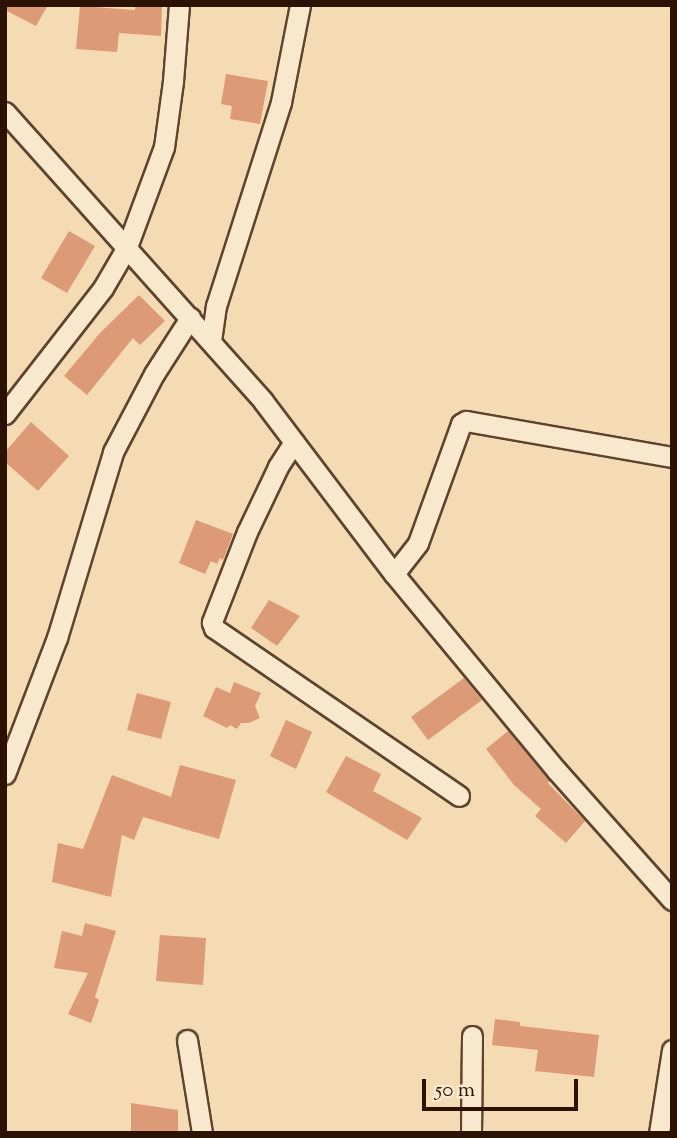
<!DOCTYPE html>
<html>
<head>
<meta charset="utf-8">
<style>
  body { margin:0 }
  #map { position:relative; width:677px; height:1138px; overflow:hidden; background:#f5dbb4; font-family:"Sorts Mill Goudy",serif }
  div>[style] { position:absolute }
  [style*='--x'] { left:calc(var(--x)*1px); top:calc(var(--y)*1px); width:calc(var(--w)*1px); rotate:calc(var(--a)*1deg) }
  .building>* { inset:0; background:#dc9a77 }
  .roads { filter:drop-shadow(2px 0 #5e442f) drop-shadow(-2px 0 #5e442f) drop-shadow(0 2px #5e442f) drop-shadow(0 -2px #5e442f) }
  .street>* { height:19px; margin:-9.5px; padding:0 9.5px; transform-origin:9.5px; border-radius:9.5px; background:#f8e8ce }
  span { translate:-50% -50%; white-space:nowrap; text-align:center; line-height:1.15; -webkit-text-stroke:7px #f8e8ce; paint-order:stroke }
  .frame { position:absolute; inset:0; border:7px solid #2b1203; pointer-events:none }
  .scale { position:absolute; left:422px; top:1079px; width:156px; height:32px; box-sizing:border-box; border:4px solid #2b1203; border-top:0; padding-left:9px; font-size:21px; line-height:24px; white-space:nowrap; color:#2b1203; -webkit-text-stroke:5px #f8e8ce; paint-order:stroke }
</style>
</head>
<body>
<div id="map">
  <div class="building">
    <div style="clip-path:polygon(5px 5px,48px 5px,36px 26px,5px 10px)"></div>
    <div style="clip-path:polygon(135px 5px,162px 5px,161px 36px,119px 33px,117px 52px,76px 49px,80px 6px,135px 10px)"></div>
    <div style="clip-path:polygon(226px 74px,268px 81px,260px 124px,230px 119px,232px 106px,221px 104px)"></div>
    <div style="clip-path:polygon(69px 231px,95px 246px,67px 293px,41px 278px)"></div>
    <div style="clip-path:polygon(139px 295px,165px 321px,140px 345px,133px 338px,87px 395px,64px 376px,100px 333px)"></div>
    <div style="clip-path:polygon(31px 422px,69px 456px,38px 491px,5px 462px,5px 452px)"></div>
    <div style="clip-path:polygon(196px 520px,233px 534px,223px 560px,220px 558px,217px 564px,211px 561px,205px 574px,179px 563px)"></div>
    <div style="clip-path:polygon(269px 600px,300px 616px,277px 646px,251px 628px)"></div>
    <div style="clip-path:polygon(464px 678px,482px 700px,428px 740px,411px 717px)"></div>
    <div style="clip-path:polygon(234px 682px,261px 693px,255px 706px,260px 718px,249px 723px,241px 723px,237px 729px,230px 725px,227px 728px,203px 716px,216px 687px,230px 693px)"></div>
    <div style="clip-path:polygon(137px 693px,171px 702px,161px 739px,127px 730px)"></div>
    <div style="clip-path:polygon(286px 720px,312px 732px,296px 769px,270px 756px)"></div>
    <div style="clip-path:polygon(508px 731px,550px 781px,548px 783px,585px 821px,566px 843px,535px 816px,541px 809px,514px 785px,486px 749px)"></div>
    <div style="clip-path:polygon(346px 756px,381px 774px,373px 791px,422px 818px,407px 840px,326px 792px)"></div>
    <div style="clip-path:polygon(180px 765px,236px 780px,219px 839px,143px 817px,134px 840px,122px 835px,111px 897px,52px 882px,58px 843px,83px 849px,112px 775px,171px 797px)"></div>
    <div style="clip-path:polygon(85px 923px,116px 931px,95px 997px,99px 1000px,91px 1023px,68px 1014px,88px 973px,54px 968px,62px 931px,82px 936px)"></div>
    <div style="clip-path:polygon(160px 935px,206px 938px,203px 985px,156px 981px)"></div>
    <div style="clip-path:polygon(495px 1019px,520px 1022px,520px 1026px,599px 1035px,594px 1077px,535px 1071px,538px 1050px,492px 1045px)"></div>
    <div style="clip-path:polygon(131px 1103px,178px 1110px,178px 1133px,131px 1133px)"></div>
  </div>
  <div class="roads">
    <div class="street">
      <div style="--x:5;--y:112;--w:387;--a:48.2"></div>
      <div style="--x:263;--y:401;--w:217;--a:52.9"></div>
      <div style="--x:394;--y:574;--w:256;--a:50.4"></div>
      <div style="--x:557;--y:771;--w:173;--a:48.3"></div>
      <div style="--x:211;--y:341;--w:35;--a:-82"></div>
      <div style="--x:216;--y:306;--w:214;--a:-72.3"></div>
      <div style="--x:281;--y:102;--w:99;--a:-78.9"></div>
      <div style="--x:5;--y:414;--w:160;--a:-52.1"></div>
      <div style="--x:103;--y:288;--w:48;--a:-59.7"></div>
      <div style="--x:127;--y:247;--w:107;--a:-69.7"></div>
      <div style="--x:164;--y:147;--w:67;--a:-82.2"></div>
      <div style="--x:173;--y:81;--w:76;--a:-85.5"></div>
      <div style="--x:294;--y:442;--w:30;--a:123"></div>
      <div style="--x:278;--y:467;--w:72;--a:115.5"></div>
      <div style="--x:247;--y:532;--w:97;--a:111.3"></div>
      <div style="--x:212;--y:622;--w:6;--a:72"></div>
      <div style="--x:214;--y:628;--w:297;--a:34.4"></div>
      <div style="--x:394;--y:574;--w:39;--a:-52"></div>
      <div style="--x:418;--y:543;--w:127;--a:-70.1"></div>
      <div style="--x:461;--y:424;--w:6;--a:-31"></div>
      <div style="--x:466;--y:421;--w:209;--a:9.9"></div>
      <div style="--x:5;--y:774;--w:146;--a:-69.1"></div>
      <div style="--x:57;--y:638;--w:194;--a:-73.2"></div>
      <div style="--x:113;--y:452;--w:88;--a:-62.3"></div>
      <div style="--x:154;--y:374;--w:67;--a:-57.3"></div>
      <div style="--x:187;--y:1040;--w:94;--a:80.8"></div>
      <div style="--x:471;--y:1133;--w:97;--a:-89.4"></div>
      <div style="--x:659;--y:1133;--w:84;--a:-81.1"></div>
    </div>
  </div>
  <div class="frame"></div>
  <div class="scale">50 m</div>
</div>
</body>
</html>
